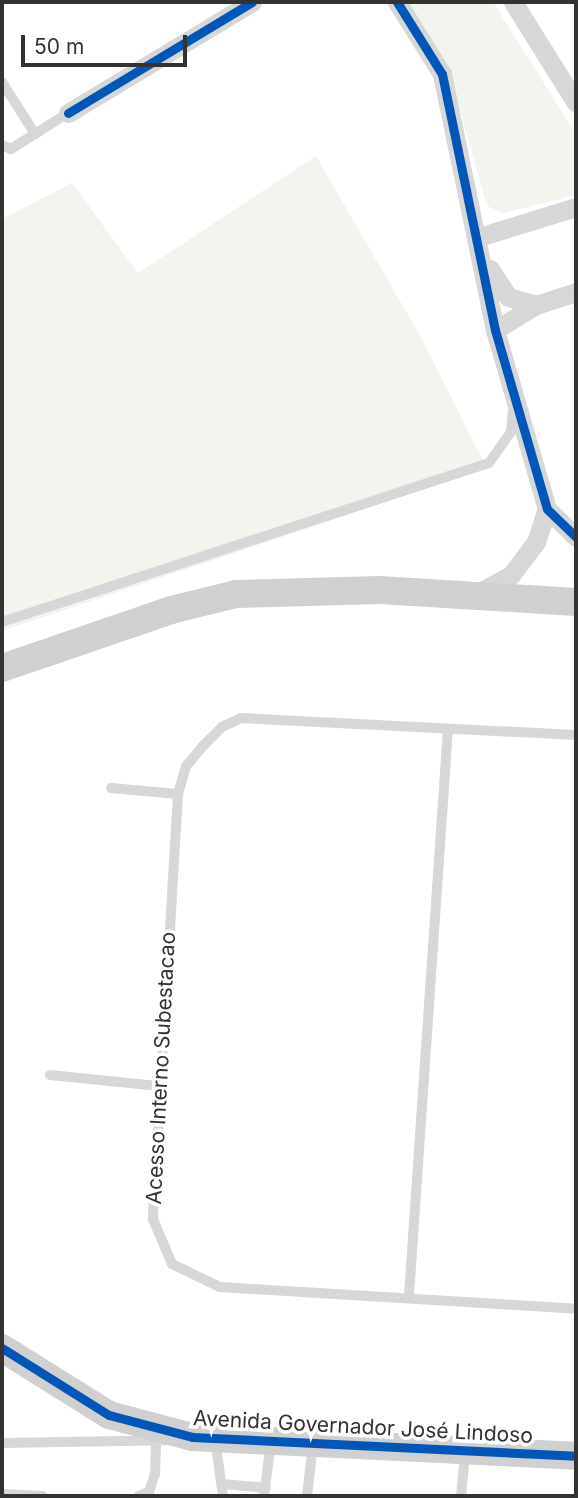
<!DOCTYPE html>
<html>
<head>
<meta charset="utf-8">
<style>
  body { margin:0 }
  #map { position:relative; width:578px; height:1498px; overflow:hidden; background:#fff; font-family:Inter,sans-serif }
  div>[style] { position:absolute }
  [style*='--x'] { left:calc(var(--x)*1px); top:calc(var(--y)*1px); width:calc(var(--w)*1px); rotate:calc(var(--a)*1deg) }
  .green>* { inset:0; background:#f1f5ed }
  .lane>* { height:10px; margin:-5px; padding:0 5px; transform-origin:5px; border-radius:5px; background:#d7d7d7 }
  .street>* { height:19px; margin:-9.5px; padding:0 9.5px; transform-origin:9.5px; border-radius:9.5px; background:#d7d7d7 }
  .secondary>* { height:28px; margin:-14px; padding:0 14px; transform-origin:14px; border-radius:14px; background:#d0d0d0 }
  .cycleway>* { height:9px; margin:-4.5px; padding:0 4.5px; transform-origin:4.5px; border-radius:4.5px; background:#0057b8 }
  span { translate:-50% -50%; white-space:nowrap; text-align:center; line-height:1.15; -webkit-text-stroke:7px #fff; paint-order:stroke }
  .street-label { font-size:21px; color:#333 }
  .frame { position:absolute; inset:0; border:4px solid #333; pointer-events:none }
  .scale { position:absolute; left:21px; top:35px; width:166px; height:32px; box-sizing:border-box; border:4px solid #333; border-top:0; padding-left:9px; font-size:21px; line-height:24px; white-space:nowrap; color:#333; -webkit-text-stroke:5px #fff; paint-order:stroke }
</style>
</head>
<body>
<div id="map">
  <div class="green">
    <div style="clip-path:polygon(404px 2px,493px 2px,576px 134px,576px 195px,503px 213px,487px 206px,451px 78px)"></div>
    <div style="clip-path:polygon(316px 156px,422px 339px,487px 468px,2px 631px,2px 219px,72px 183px,138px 273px)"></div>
  </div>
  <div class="lane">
    <div style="--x:2;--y:82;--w:62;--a:57.6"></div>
    <div style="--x:2;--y:145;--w:10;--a:24"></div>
    <div style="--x:11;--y:149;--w:67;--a:-32.3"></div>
    <div style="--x:2;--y:622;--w:512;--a:-18.08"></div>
    <div style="--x:489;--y:463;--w:38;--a:-55"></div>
    <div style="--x:511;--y:432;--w:22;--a:-85"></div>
    <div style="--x:576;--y:735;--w:335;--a:-177.1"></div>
    <div style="--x:241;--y:718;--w:21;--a:155"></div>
    <div style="--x:222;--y:727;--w:27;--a:135"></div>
    <div style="--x:203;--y:746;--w:26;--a:130"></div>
    <div style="--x:186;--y:766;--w:29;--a:106"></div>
    <div style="--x:178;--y:794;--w:426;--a:93.4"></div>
    <div style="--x:153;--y:1219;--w:49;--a:67.1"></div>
    <div style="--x:172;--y:1264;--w:53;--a:25.6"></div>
    <div style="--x:220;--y:1287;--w:357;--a:3.5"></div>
    <div style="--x:111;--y:788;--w:67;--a:5.1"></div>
    <div style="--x:50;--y:1075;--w:110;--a:5.8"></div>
    <div style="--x:409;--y:1295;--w:567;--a:-86.06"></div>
    <div style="--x:215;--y:1439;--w:58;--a:82"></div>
    <div style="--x:2;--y:1443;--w:164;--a:-1"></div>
    <div style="--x:223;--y:1484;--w:43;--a:5.3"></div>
    <div style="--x:2;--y:1494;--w:41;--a:2.8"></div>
    <div style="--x:139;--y:1496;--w:11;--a:-22"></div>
    <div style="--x:149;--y:1492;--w:19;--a:-72"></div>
    <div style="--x:155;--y:1474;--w:33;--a:-88"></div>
    <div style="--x:264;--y:1496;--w:54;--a:-82.6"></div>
    <div style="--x:307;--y:1496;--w:52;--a:-83.4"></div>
    <div style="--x:461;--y:1496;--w:42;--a:-84.6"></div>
  </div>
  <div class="street">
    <div style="--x:397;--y:2;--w:85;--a:58"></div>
    <div style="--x:442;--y:74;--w:261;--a:78.3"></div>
    <div style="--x:495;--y:330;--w:186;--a:73.8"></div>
    <div style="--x:547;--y:509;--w:40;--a:44"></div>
    <div style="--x:513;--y:2;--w:119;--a:58"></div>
    <div style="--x:68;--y:113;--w:215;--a:-31.1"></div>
    <div style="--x:479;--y:237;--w:102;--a:-17.2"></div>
    <div style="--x:490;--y:269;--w:33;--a:57"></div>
    <div style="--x:508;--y:297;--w:29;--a:16"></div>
    <div style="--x:495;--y:330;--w:48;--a:-31.4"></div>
    <div style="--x:536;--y:305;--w:42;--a:-18"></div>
    <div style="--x:474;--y:595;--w:42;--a:-28.4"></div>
    <div style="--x:511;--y:575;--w:41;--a:-52.9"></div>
    <div style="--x:536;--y:542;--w:35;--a:-72"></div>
  </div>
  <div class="secondary">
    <div style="--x:2;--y:668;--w:179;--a:-18.9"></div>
    <div style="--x:171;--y:610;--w:67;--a:-13.8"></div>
    <div style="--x:236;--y:594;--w:144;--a:-1.6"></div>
    <div style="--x:380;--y:590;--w:196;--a:3.5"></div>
    <div style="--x:2;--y:1348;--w:126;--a:32.1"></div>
    <div style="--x:109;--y:1415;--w:86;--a:14.8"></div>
    <div style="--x:192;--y:1437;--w:384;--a:2.8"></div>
  </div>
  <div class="cycleway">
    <div style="--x:397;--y:2;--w:85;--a:58"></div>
    <div style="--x:442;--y:74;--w:261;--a:78.3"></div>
    <div style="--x:495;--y:330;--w:186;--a:73.8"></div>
    <div style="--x:547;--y:509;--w:40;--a:44"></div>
    <div style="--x:68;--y:113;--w:215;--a:-31.1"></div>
    <div style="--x:2;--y:1348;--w:126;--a:32.1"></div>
    <div style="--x:109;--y:1415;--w:86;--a:14.8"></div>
    <div style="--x:192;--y:1437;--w:384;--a:2.8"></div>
  </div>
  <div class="street-label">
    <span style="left:161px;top:1068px;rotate:-87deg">Acesso Interno Subestacao</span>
    <span style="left:363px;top:1427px;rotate:3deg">Avenida Governador José Lindoso</span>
  </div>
  <div class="frame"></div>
  <div class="scale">50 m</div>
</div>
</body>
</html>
